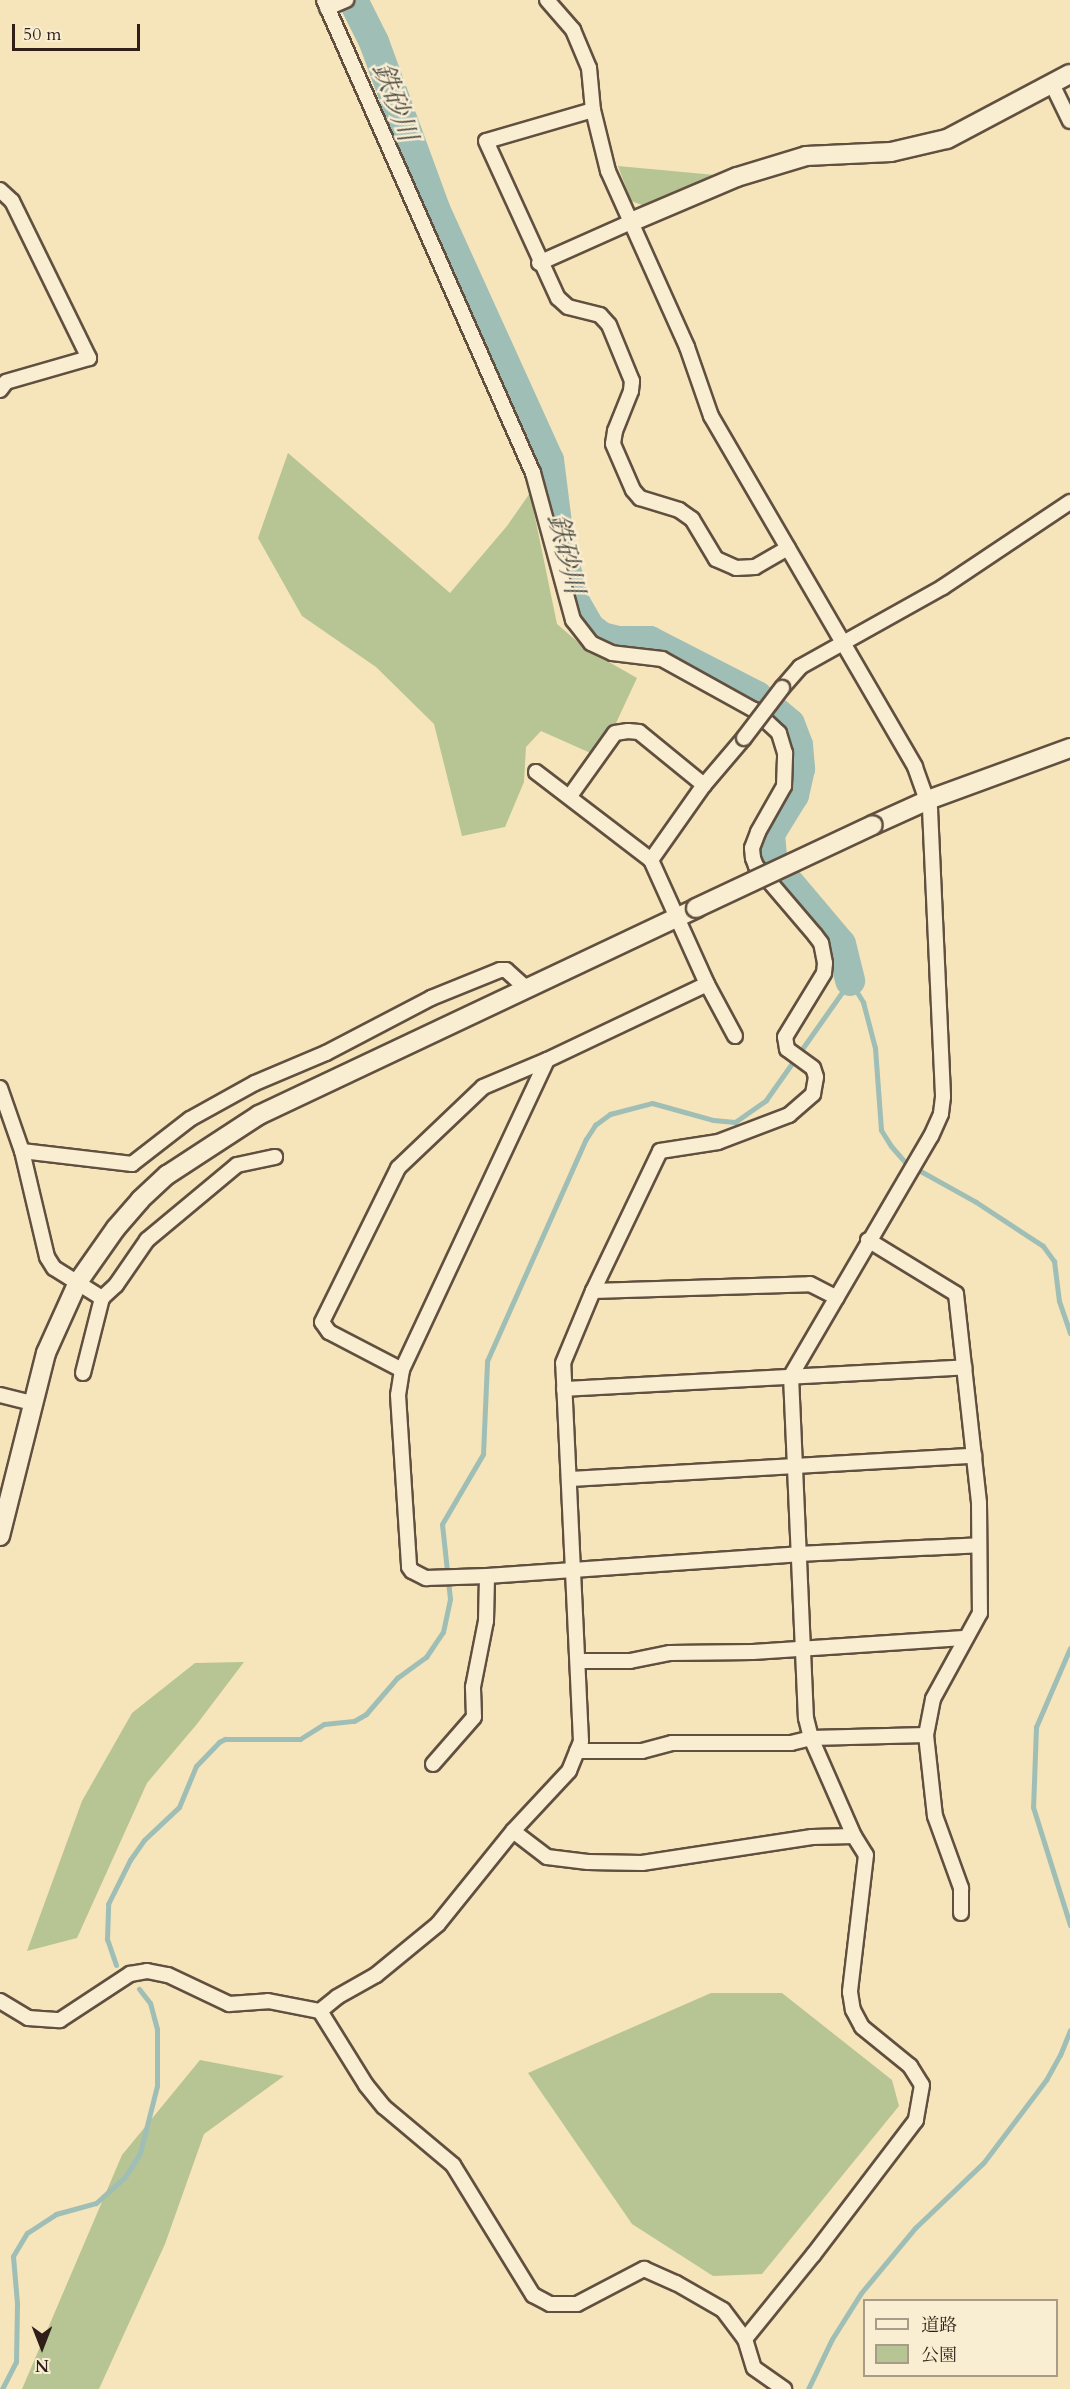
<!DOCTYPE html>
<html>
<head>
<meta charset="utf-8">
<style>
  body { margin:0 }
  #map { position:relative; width:1070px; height:2389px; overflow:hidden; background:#f6e4ba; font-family:Cardo,"Noto Serif JP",serif }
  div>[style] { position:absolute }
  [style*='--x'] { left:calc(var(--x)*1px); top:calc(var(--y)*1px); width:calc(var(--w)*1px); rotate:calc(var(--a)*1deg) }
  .green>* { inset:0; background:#b7c594 }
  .stream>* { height:5px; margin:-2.5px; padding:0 2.5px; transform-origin:2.5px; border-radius:2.5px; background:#9ebeb6 }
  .river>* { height:30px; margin:-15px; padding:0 15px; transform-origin:15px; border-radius:15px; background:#9ebeb6 }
  .roads { filter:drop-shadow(2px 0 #615040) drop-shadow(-2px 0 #615040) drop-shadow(0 2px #615040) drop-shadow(0 -2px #615040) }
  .street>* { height:14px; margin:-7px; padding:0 7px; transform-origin:7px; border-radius:7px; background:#f9edd2 }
  .secondary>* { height:18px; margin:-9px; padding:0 9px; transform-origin:9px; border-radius:9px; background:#f9edd2 }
  .bridges { filter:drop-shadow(2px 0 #615040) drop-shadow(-2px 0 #615040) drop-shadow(0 2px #615040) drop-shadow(0 -2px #615040) }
  .street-bridge>* { height:14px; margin:-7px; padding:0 7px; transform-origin:7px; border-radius:7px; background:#f9edd2 }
  .secondary-bridge>* { height:18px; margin:-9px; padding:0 9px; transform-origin:9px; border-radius:9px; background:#f9edd2 }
  span { translate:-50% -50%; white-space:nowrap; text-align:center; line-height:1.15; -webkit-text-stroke:5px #f9edd2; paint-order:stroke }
  .water-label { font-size:27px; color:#504f47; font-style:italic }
  .legend { position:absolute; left:863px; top:2299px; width:195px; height:78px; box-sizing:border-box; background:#f9edd2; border:2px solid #a89b88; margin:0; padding:8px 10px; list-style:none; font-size:18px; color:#2f1f18 }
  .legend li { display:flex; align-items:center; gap:12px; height:30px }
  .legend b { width:30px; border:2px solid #a89b88 }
  .north { position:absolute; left:12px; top:2317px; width:60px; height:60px; -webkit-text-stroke:4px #f9edd2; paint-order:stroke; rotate:180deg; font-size:16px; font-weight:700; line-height:24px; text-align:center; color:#2f1f18 }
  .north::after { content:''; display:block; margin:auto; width:21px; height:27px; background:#2f1f18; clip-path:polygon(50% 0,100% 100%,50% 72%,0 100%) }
  .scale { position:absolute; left:12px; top:24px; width:128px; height:27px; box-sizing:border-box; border:3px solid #2f1f18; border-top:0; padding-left:8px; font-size:18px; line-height:21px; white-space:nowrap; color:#2f1f18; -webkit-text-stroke:4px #f9edd2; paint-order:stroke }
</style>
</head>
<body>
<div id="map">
  <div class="green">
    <div style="clip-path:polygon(618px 166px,715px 175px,717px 176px,645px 206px,631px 201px)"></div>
    <div style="clip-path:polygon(288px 453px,450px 593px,507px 526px,530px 493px,557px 624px,586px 649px,637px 678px,616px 723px,595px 755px,541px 731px,526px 747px,524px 782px,505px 827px,462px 836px,434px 724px,376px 667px,302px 616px,258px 538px)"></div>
    <div style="clip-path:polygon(244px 1662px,197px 1724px,147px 1783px,77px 1938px,27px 1951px,82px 1801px,132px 1713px,195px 1663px)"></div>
    <div style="clip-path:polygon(711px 1993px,782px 1993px,892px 2080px,899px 2106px,762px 2274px,713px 2276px,632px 2224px,528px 2073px)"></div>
    <div style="clip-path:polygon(200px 2060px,284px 2076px,204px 2134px,165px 2244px,99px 2389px,22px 2389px,122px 2155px)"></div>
  </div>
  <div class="stream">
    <div style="--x:1070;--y:1648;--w:86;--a:113.3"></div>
    <div style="--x:1036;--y:1727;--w:80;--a:92.1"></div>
    <div style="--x:1033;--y:1807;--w:124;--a:72.6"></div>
    <div style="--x:116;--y:1965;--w:28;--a:-109"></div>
    <div style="--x:107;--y:1939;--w:35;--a:-88"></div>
    <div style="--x:108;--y:1904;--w:49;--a:-63.4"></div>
    <div style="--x:130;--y:1860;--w:24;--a:-55"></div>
    <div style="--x:144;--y:1840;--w:48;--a:-43.3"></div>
    <div style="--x:179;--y:1807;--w:44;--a:-67.5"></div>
    <div style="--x:196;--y:1766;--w:33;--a:-46"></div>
    <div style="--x:219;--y:1742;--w:7;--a:-27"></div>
    <div style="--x:225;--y:1739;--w:75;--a:0"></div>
    <div style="--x:300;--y:1739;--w:28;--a:-32"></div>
    <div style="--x:324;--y:1724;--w:30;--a:-6"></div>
    <div style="--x:354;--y:1721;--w:14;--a:-30"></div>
    <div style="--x:366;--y:1714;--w:48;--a:-49.3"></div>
    <div style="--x:397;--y:1678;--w:36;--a:-36"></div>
    <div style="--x:426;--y:1657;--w:30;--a:-56"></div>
    <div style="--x:443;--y:1632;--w:34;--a:-78"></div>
    <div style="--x:450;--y:1599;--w:75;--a:-96.1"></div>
    <div style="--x:442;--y:1524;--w:81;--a:-59.6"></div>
    <div style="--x:483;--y:1454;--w:93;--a:-87.5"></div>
    <div style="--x:487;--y:1361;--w:243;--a:-66"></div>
    <div style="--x:586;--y:1139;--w:17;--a:-57"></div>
    <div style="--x:595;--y:1125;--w:19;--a:-36"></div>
    <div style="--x:610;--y:1114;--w:43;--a:-14.7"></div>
    <div style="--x:652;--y:1103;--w:63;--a:15.6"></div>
    <div style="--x:713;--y:1120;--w:22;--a:5"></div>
    <div style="--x:735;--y:1122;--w:38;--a:-35"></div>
    <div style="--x:766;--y:1100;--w:146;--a:-54.8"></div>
    <div style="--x:850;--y:981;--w:25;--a:58"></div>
    <div style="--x:863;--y:1002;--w:48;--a:75.4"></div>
    <div style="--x:875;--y:1048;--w:82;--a:85.8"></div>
    <div style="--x:881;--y:1130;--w:19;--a:58"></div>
    <div style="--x:891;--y:1146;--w:23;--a:49"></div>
    <div style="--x:906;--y:1163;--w:80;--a:29.1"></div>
    <div style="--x:976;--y:1202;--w:80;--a:33.3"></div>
    <div style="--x:1043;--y:1246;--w:19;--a:54"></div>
    <div style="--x:1054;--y:1261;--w:40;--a:82.9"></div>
    <div style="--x:1059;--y:1301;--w:34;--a:71"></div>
    <div style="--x:2;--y:2389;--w:30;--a:-63"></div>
    <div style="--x:16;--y:2362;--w:59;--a:-89"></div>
    <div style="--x:17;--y:2303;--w:47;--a:-94.9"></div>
    <div style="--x:13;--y:2256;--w:27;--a:-59"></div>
    <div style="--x:27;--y:2233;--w:35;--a:-33"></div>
    <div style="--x:56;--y:2214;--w:41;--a:-15.4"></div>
    <div style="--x:96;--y:2203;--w:39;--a:-42"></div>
    <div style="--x:125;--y:2177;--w:28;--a:-58"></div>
    <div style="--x:140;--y:2153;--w:69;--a:-75.8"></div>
    <div style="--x:157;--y:2086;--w:57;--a:-90"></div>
    <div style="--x:157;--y:2029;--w:27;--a:-105"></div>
    <div style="--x:150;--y:2003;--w:18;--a:-128"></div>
    <div style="--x:808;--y:2389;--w:55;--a:-64.4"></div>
    <div style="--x:832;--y:2339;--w:54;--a:-57.8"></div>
    <div style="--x:861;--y:2293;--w:85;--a:-50.3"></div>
    <div style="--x:915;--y:2228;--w:95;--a:-43.7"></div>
    <div style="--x:984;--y:2162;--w:103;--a:-52.9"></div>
    <div style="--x:1046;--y:2080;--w:29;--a:-61"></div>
    <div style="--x:1060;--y:2055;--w:27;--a:-68"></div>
  </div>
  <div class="river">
    <div style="--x:353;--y:0;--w:47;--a:63.4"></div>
    <div style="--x:374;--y:42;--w:178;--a:69.9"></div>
    <div style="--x:435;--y:209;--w:276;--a:65.6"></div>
    <div style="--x:549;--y:460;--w:88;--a:82.8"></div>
    <div style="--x:560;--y:547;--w:57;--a:74.7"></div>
    <div style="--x:575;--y:602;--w:30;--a:60"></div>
    <div style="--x:590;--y:628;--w:15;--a:37"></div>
    <div style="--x:602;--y:637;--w:16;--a:14"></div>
    <div style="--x:618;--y:641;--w:32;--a:0"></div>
    <div style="--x:650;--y:641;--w:120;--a:27.2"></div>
    <div style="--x:757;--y:696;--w:43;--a:40.3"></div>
    <div style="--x:790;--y:724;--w:22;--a:69"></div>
    <div style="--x:798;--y:745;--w:24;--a:85"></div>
    <div style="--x:800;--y:769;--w:27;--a:103"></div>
    <div style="--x:794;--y:795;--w:46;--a:121.6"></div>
    <div style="--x:770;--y:834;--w:23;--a:85"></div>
    <div style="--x:772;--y:857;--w:9;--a:72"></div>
    <div style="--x:775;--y:866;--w:102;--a:49.8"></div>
    <div style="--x:841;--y:944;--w:38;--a:76"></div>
  </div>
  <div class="roads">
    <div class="street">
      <div style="--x:547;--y:0;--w:40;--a:49"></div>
      <div style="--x:573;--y:30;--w:41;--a:67.2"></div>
      <div style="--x:589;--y:68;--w:42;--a:84.6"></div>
      <div style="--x:593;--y:110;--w:63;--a:76.2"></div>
      <div style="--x:608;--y:171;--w:193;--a:65.8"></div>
      <div style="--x:687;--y:347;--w:73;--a:70.8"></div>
      <div style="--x:711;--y:416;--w:406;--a:59.8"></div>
      <div style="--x:915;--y:767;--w:45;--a:70.3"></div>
      <div style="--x:930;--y:809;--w:288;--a:87.4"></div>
      <div style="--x:943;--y:1097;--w:17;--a:97"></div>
      <div style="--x:941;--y:1114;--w:24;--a:114"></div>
      <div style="--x:931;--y:1136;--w:278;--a:120.3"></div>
      <div style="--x:791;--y:1376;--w:342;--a:87.5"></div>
      <div style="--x:806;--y:1718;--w:21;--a:76"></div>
      <div style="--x:811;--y:1738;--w:107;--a:66.3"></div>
      <div style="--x:854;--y:1836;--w:22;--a:58"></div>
      <div style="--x:866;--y:1855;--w:138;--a:96.7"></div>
      <div style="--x:850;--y:1992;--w:18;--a:81"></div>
      <div style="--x:853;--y:2010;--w:19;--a:62"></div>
      <div style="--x:862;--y:2027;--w:62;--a:39.1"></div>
      <div style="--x:910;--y:2066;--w:22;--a:58"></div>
      <div style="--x:922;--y:2085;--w:36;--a:100"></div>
      <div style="--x:916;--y:2120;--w:170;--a:127.3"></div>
      <div style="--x:813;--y:2255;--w:108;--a:129"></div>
      <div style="--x:327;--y:8;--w:21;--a:-23"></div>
      <div style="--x:1052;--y:84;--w:41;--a:64.1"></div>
      <div style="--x:593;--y:110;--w:111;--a:163.8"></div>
      <div style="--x:486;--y:141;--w:173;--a:65.4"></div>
      <div style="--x:558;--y:298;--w:13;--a:42"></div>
      <div style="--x:568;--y:307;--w:33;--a:14"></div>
      <div style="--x:600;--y:315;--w:13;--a:48"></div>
      <div style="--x:609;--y:325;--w:61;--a:67.7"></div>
      <div style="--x:632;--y:381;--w:10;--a:96"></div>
      <div style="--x:631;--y:391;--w:43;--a:111.8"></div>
      <div style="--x:615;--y:431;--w:13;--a:99"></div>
      <div style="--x:613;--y:444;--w:50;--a:66.5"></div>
      <div style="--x:633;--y:490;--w:11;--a:49"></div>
      <div style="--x:640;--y:498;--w:41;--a:17.1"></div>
      <div style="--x:679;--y:510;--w:16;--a:35"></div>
      <div style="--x:692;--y:519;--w:47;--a:59"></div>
      <div style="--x:716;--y:559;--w:22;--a:24"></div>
      <div style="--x:736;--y:568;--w:19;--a:-3"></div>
      <div style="--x:755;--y:567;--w:38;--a:-30"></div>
      <div style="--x:0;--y:190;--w:16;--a:43"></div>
      <div style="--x:12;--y:201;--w:175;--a:63.9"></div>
      <div style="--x:89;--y:358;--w:86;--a:163.9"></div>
      <div style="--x:6;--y:382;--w:10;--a:127"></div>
      <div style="--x:539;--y:263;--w:101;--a:-24"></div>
      <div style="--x:782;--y:688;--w:28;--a:-49"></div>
      <div style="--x:800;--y:667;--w:164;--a:-29.2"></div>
      <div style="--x:943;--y:587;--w:153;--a:-33.8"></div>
      <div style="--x:536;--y:772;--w:145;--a:37.4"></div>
      <div style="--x:570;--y:796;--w:77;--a:-54.5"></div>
      <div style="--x:615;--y:733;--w:13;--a:-9"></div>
      <div style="--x:628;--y:731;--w:11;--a:5"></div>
      <div style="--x:639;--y:732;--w:84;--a:39.2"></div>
      <div style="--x:735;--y:1036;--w:59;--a:-118.3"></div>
      <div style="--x:707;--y:984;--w:136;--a:-114.3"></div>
      <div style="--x:651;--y:860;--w:92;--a:-54.8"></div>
      <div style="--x:704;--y:785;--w:62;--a:-49.6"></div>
      <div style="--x:547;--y:1060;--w:342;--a:115.1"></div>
      <div style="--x:402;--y:1370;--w:25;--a:99"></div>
      <div style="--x:398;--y:1395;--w:172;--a:86.3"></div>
      <div style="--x:409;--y:1567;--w:5;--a:53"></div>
      <div style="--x:412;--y:1571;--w:16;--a:27"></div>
      <div style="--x:426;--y:1578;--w:61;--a:-1.9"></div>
      <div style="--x:487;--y:1576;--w:312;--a:-4"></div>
      <div style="--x:798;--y:1554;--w:181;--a:-2.8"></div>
      <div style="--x:0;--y:1088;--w:67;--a:70.8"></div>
      <div style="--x:22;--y:1151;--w:109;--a:76.7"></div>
      <div style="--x:47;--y:1257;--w:13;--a:58"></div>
      <div style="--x:54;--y:1268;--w:57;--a:32"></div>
      <div style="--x:22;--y:1151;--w:111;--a:6.7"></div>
      <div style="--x:132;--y:1164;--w:73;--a:-37.8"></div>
      <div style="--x:190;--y:1119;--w:74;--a:-29"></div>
      <div style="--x:255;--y:1083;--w:77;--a:-22.9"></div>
      <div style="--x:326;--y:1053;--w:119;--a:-27.6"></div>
      <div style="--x:431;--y:998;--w:74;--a:-22.1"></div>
      <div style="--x:500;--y:970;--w:6;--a:0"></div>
      <div style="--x:506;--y:970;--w:25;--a:42"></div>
      <div style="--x:868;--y:1240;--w:103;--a:31.5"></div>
      <div style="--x:956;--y:1294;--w:210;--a:83.7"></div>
      <div style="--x:979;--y:1503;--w:110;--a:89.5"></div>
      <div style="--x:980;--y:1613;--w:98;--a:118.7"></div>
      <div style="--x:933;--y:1699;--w:37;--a:101"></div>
      <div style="--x:926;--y:1735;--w:81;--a:83.7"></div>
      <div style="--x:935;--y:1816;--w:77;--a:70.1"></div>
      <div style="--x:961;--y:1888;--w:25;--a:90"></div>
      <div style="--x:593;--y:1291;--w:217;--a:-1.8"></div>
      <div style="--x:810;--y:1284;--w:30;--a:27"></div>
      <div style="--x:402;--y:1370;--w:82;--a:-152.5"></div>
      <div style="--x:329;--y:1332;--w:12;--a:-125"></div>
      <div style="--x:322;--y:1322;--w:172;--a:-63.7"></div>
      <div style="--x:398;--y:1168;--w:117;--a:-43.6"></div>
      <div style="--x:483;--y:1087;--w:69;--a:-22.9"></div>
      <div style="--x:547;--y:1060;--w:177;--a:-25.4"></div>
      <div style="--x:83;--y:1373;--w:77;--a:-75.8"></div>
      <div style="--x:102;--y:1298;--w:19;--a:-43"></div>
      <div style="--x:116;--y:1285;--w:55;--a:-55.4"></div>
      <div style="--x:147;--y:1240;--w:117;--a:-39.8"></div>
      <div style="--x:237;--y:1165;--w:39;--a:-12"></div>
      <div style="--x:564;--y:1389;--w:401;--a:-3.1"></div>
      <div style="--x:0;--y:1395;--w:34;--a:14"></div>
      <div style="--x:569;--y:1479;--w:406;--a:-3.3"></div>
      <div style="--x:579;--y:1661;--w:51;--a:0"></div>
      <div style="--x:630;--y:1661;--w:41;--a:-11.3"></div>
      <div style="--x:670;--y:1653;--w:83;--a:-0.7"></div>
      <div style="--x:753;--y:1652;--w:211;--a:-3.8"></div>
      <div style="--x:577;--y:1751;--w:65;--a:0"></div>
      <div style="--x:642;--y:1751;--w:31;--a:-15"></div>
      <div style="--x:672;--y:1743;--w:119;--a:0"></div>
      <div style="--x:791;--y:1743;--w:21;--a:-14"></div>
      <div style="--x:811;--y:1738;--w:115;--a:-1.5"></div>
      <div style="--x:433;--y:1764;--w:62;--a:-48.9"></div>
      <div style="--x:474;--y:1717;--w:30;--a:-92"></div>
      <div style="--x:473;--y:1687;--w:67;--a:-78.9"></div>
      <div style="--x:486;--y:1621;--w:45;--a:-88.7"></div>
      <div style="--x:513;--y:1831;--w:43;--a:37.4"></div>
      <div style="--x:547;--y:1857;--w:41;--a:7"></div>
      <div style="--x:588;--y:1862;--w:54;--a:1.1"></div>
      <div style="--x:642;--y:1863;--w:172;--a:-8.7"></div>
      <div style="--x:812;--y:1837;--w:42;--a:-1.4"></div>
      <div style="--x:0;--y:2001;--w:33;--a:31"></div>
      <div style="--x:28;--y:2018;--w:32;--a:4"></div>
      <div style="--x:60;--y:2020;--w:84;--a:-33.3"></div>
      <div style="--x:130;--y:1974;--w:17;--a:-10"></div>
      <div style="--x:147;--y:1971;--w:21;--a:11"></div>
      <div style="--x:168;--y:1975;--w:68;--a:25.4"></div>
      <div style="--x:229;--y:2004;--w:39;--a:-4"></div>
      <div style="--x:268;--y:2001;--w:53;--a:10.9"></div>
      <div style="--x:320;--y:2011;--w:87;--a:58.1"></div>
      <div style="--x:366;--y:2085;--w:28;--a:51"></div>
      <div style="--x:384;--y:2107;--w:90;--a:40"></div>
      <div style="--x:453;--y:2165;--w:153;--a:58.4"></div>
      <div style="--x:533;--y:2295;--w:19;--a:28"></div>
      <div style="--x:550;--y:2304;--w:27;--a:0"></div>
      <div style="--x:577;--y:2304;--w:76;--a:-27.6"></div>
      <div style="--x:644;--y:2269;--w:35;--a:24"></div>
      <div style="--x:676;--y:2283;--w:54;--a:29.9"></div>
      <div style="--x:723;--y:2310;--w:36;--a:53"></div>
      <div style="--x:745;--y:2339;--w:30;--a:73"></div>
      <div style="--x:754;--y:2368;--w:37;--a:35"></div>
      <div style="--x:320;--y:2011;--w:22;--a:-39"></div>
      <div style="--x:337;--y:1997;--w:45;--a:-29.4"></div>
      <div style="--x:376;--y:1975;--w:80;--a:-39.4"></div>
      <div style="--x:438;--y:1924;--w:119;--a:-51.1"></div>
      <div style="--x:513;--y:1831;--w:82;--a:-47"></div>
      <div style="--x:569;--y:1771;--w:32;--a:-68"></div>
      <div style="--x:581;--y:1741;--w:378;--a:-92.7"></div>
      <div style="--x:563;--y:1363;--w:78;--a:-67.4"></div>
      <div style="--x:593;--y:1291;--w:155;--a:-64.4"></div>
      <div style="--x:660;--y:1151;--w:59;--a:-8.8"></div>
      <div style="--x:718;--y:1142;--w:76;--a:-20.8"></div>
      <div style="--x:789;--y:1115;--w:32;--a:-41"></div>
      <div style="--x:813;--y:1094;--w:17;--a:-80"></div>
      <div style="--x:816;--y:1077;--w:9;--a:-108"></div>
      <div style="--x:813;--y:1068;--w:32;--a:-144"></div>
      <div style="--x:787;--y:1049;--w:12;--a:-99"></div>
      <div style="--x:785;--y:1037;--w:75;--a:-58.6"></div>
      <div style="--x:824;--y:973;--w:10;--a:-84"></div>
      <div style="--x:825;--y:963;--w:20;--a:-101"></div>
      <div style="--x:821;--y:943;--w:10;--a:-127"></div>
      <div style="--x:815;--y:935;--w:91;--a:-130.5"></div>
      <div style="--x:756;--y:866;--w:9;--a:-111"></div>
      <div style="--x:753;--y:858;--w:10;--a:-96"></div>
      <div style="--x:752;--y:848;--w:17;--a:-69"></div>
      <div style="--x:758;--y:832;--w:53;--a:-60.5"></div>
      <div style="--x:784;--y:786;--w:33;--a:-88"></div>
      <div style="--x:785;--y:753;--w:21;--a:-107"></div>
      <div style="--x:779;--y:733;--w:34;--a:-137"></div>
      <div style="--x:754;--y:710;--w:105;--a:-151"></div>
      <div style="--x:662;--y:659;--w:50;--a:-173.2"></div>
      <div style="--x:612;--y:653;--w:23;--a:-155"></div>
      <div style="--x:591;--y:643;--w:29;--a:-128"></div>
      <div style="--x:573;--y:620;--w:152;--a:-105.2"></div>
      <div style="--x:533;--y:473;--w:517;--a:-113.84"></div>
    </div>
    <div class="secondary">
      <div style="--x:631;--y:222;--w:115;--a:-23"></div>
      <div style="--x:737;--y:177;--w:72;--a:-16.9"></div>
      <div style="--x:806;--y:156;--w:85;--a:-2.7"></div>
      <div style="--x:891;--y:152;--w:57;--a:-13.1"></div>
      <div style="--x:947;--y:139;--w:139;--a:-27.9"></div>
      <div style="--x:873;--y:825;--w:60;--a:-24.4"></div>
      <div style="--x:928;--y:800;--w:151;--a:-20.1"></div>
      <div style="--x:0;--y:1536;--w:189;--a:-75.9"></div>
      <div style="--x:46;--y:1353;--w:78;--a:-65.7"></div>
      <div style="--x:78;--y:1282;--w:66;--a:-54.9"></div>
      <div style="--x:116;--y:1228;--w:37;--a:-49"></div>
      <div style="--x:140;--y:1200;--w:37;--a:-43"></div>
      <div style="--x:167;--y:1175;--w:110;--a:-33.1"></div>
      <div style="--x:259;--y:1115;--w:484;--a:-25.3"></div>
    </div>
  </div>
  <div class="bridges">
    <div class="street-bridge">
      <div style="--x:744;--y:738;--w:63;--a:-52.8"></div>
    </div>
    <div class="secondary-bridge">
      <div style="--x:696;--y:908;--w:195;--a:-25.1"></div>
    </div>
  </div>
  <div class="water-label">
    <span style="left:395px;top:102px;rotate:70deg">鉄砂川</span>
    <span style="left:566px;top:554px;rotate:77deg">鉄砂川</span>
  </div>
  <ul class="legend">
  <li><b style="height:8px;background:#f9edd2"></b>道路</li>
  <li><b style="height:16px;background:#b7c594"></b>公園</li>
  </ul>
  <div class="north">N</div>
  <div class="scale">50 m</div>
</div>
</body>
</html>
